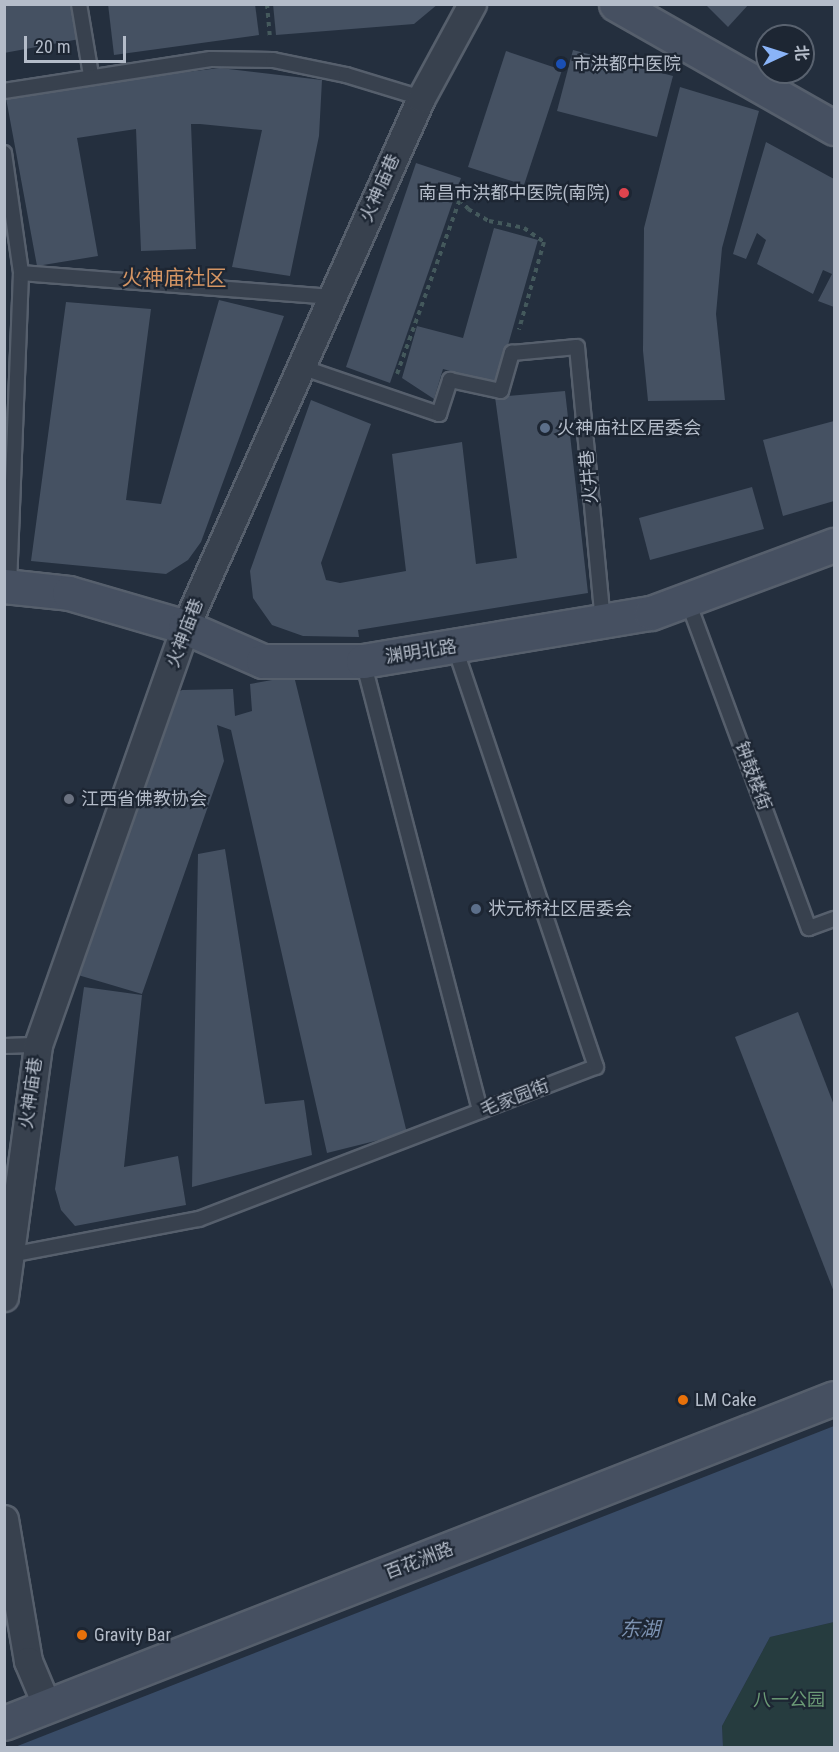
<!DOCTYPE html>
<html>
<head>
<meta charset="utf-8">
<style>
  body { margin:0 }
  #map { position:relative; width:839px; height:1752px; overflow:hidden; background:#242f3e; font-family:"Roboto Condensed","Noto Sans SC",sans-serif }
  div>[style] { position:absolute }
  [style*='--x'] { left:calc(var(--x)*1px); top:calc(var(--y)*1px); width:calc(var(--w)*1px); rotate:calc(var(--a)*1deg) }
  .green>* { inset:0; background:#263c3f }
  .water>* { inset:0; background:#394c67 }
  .building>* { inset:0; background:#455162 }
  .path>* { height:4px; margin-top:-2px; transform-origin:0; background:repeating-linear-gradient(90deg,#44595c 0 4.5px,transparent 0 9px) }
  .roads { filter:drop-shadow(2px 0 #565f6c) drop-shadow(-2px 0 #565f6c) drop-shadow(0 2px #565f6c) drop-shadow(0 -2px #565f6c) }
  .lane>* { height:14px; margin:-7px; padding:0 7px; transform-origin:7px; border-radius:7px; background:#38414e }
  .street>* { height:27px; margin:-13.5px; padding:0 13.5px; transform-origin:13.5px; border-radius:13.5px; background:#38414e }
  .secondary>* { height:33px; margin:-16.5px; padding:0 16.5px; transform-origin:16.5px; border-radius:16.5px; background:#465061 }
  .dots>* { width:16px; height:16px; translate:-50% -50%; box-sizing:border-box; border:3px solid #1d2633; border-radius:50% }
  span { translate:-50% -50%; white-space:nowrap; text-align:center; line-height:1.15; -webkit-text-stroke:4.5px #1d2633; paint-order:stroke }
  .poi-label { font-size:18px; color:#b4bcc9 }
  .left { translate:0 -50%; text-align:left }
  .right { translate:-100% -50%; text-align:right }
  .street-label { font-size:18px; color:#b4bcc9 }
  .park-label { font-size:18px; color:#6b9a76 }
  .water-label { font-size:20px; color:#7c92b1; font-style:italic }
  .quarter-label { font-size:21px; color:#d59563 }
  .frame { position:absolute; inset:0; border:6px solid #b4bcc9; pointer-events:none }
  .north { position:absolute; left:755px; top:24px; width:60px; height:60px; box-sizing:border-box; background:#1d2633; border:2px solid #59626f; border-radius:50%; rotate:86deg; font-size:16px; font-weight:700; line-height:24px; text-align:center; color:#b4bcc9 }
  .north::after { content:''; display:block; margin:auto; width:21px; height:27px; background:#8ab4f8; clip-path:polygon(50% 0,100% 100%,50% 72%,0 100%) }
  .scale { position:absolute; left:24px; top:36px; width:102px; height:27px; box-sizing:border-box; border:3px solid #b4bcc9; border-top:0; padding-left:8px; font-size:18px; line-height:21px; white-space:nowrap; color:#b4bcc9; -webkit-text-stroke:4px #1d2633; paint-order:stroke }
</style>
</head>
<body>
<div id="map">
  <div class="green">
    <div style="clip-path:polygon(834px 1622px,834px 1747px,723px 1747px,722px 1726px,770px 1637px)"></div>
  </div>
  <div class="water">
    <div style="clip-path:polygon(834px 1426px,834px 1622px,770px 1637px,722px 1726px,723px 1747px,15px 1747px)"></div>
  </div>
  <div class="building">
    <div style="clip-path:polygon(108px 4px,255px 4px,259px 35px,114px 55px)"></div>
    <div style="clip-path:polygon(273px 4px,438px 4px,414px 24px,276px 35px)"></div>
    <div style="clip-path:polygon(705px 4px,749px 4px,728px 27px)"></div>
    <div style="clip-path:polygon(4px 5px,79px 5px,85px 38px,4px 53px)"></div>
    <div style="clip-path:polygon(573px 50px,673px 76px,657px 137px,557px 111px)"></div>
    <div style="clip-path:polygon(506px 51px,562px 70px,524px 185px,468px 167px)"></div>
    <div style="clip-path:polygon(220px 68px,322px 80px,319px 136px,290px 276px,232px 267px,262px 130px,200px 124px,191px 124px,196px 249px,141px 251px,136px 129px,77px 138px,98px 256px,37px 266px,6px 98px,33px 90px)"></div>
    <div style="clip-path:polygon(680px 87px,759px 111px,722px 248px,716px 314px,725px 400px,648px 401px,643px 351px,644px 228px)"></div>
    <div style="clip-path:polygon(766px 142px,834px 179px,834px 307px,818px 301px,832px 274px,823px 270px,813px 294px,757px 264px,766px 240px,757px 233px,746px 259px,733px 254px)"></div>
    <div style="clip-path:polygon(416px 163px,461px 178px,390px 383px,346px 367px)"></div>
    <div style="clip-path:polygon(494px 228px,538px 240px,497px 384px,443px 369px,434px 399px,402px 378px,417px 326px,463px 338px)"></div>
    <div style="clip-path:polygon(219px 300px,284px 316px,201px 542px,188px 560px,166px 574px,31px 561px,66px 302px,151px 309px,126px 500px,161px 504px)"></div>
    <div style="clip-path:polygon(565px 391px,588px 593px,358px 630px,359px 637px,303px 636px,272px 625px,253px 598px,250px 571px,311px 400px,371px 424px,321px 563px,326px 580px,340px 583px,406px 571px,392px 454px,462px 442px,476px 564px,517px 558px,495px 397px)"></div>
    <div style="clip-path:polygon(4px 417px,8px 417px,9px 558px,4px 558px)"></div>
    <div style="clip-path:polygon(834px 421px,834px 501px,783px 516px,763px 440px)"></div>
    <div style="clip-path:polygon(752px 487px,764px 529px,650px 560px,639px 518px)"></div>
    <div style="clip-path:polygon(294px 676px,407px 1133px,327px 1153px,231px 730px,217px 725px,224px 761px,142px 994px,78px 975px,164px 701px,182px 690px,233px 689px,235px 716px,252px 711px,250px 684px)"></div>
    <div style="clip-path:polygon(225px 849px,265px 1104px,304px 1100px,312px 1155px,192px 1187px,198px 854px)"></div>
    <div style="clip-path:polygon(84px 987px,142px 995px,124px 1167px,178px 1156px,186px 1205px,75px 1226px,61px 1210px,55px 1189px)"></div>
    <div style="clip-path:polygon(798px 1012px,834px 1105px,834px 1292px,735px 1037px)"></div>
  </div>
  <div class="path">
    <div style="--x:267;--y:4;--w:33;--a:85"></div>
    <div style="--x:397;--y:374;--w:186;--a:-70.2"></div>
    <div style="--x:460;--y:199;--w:13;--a:51"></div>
    <div style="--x:468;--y:209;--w:24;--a:30"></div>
    <div style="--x:489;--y:221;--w:36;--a:11"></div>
    <div style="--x:524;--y:228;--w:24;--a:35"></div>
    <div style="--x:544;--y:242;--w:91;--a:106"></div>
  </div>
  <div class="roads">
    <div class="lane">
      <div style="--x:79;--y:4;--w:72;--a:80.4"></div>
      <div style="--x:4;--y:91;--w:209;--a:-8.8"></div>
      <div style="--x:211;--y:59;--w:62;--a:0.9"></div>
      <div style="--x:273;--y:60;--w:75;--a:11.6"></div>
      <div style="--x:346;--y:75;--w:78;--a:17"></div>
      <div style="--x:4;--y:153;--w:121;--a:81.9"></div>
      <div style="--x:21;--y:273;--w:313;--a:92.2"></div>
      <div style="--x:21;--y:273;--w:312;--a:4.4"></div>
      <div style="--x:301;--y:367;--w:146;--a:18.8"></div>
      <div style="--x:439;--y:414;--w:36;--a:-72"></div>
      <div style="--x:450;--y:380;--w:52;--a:12.2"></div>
      <div style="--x:501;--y:391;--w:40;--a:-74"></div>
      <div style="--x:512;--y:353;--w:65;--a:-5.3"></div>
      <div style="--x:577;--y:347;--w:276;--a:84.6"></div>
      <div style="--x:687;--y:599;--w:351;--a:69.7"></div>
      <div style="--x:809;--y:928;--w:27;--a:-20"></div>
      <div style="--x:363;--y:661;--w:465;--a:75.4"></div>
      <div style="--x:4;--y:1046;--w:34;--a:-2"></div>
      <div style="--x:10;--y:1255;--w:192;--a:-10.8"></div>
      <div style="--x:199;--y:1219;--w:425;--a:-21"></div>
      <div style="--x:596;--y:1067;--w:444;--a:-108.6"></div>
    </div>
    <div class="street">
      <div style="--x:4;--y:1297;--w:254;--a:-82.3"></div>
      <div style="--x:38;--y:1045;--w:443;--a:-70.6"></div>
      <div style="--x:185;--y:627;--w:579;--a:-65.96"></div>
      <div style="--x:421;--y:98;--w:107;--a:-61.5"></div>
      <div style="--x:4;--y:1519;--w:144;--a:80.4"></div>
      <div style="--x:28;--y:1661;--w:49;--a:67.1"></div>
    </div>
    <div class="secondary">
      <div style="--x:616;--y:4;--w:251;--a:29.6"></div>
      <div style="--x:4;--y:586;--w:65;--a:6.1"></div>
      <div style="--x:69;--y:593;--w:121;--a:16.3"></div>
      <div style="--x:185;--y:627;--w:85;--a:23.6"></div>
      <div style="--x:263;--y:661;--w:100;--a:0"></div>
      <div style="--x:363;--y:661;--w:292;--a:-9.5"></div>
      <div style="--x:651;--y:613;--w:195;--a:-20.4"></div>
      <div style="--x:4;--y:1723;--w:891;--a:-21.38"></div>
    </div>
  </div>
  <div class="dots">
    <div style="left:561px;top:64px;background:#1a4fb4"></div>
    <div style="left:624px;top:193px;background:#e0444e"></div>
    <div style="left:545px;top:428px;background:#5c6f8a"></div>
    <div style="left:69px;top:799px;background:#6b7280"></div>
    <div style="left:476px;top:909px;background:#5c6f8a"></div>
    <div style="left:683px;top:1400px;background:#e8710a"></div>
    <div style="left:82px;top:1635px;background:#e8710a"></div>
  </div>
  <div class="poi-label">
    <span class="left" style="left:573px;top:64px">市洪都中医院</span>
    <span class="right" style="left:610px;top:193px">南昌市洪都中医院(南院)</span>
    <span class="left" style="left:557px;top:428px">火神庙社区居委会</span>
    <span class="left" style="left:81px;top:799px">江西省佛教协会</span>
    <span class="left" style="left:488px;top:909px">状元桥社区居委会</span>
    <span class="left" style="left:695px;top:1400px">LM Cake</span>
    <span class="left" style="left:94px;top:1635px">Gravity Bar</span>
  </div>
  <div class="street-label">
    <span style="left:380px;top:188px;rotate:-66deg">火神庙巷</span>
    <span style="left:589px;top:477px;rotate:-95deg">火井巷</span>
    <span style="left:185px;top:633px;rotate:-69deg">火神庙巷</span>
    <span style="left:421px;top:652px;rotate:-9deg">渊明北路</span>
    <span style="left:753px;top:776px;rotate:70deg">钟鼓楼街</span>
    <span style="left:31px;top:1093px;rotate:-82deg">火神庙巷</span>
    <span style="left:515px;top:1098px;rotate:-21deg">毛家园街</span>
    <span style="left:419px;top:1561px;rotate:-21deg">百花洲路</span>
  </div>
  <div class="park-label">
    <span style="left:789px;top:1700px">八一公园</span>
  </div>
  <div class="water-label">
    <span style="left:640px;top:1629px">东湖</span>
  </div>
  <div class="quarter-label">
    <span style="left:174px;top:278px">火神庙社区</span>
  </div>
  <div class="frame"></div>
  <div class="north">北</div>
  <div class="scale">20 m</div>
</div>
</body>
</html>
